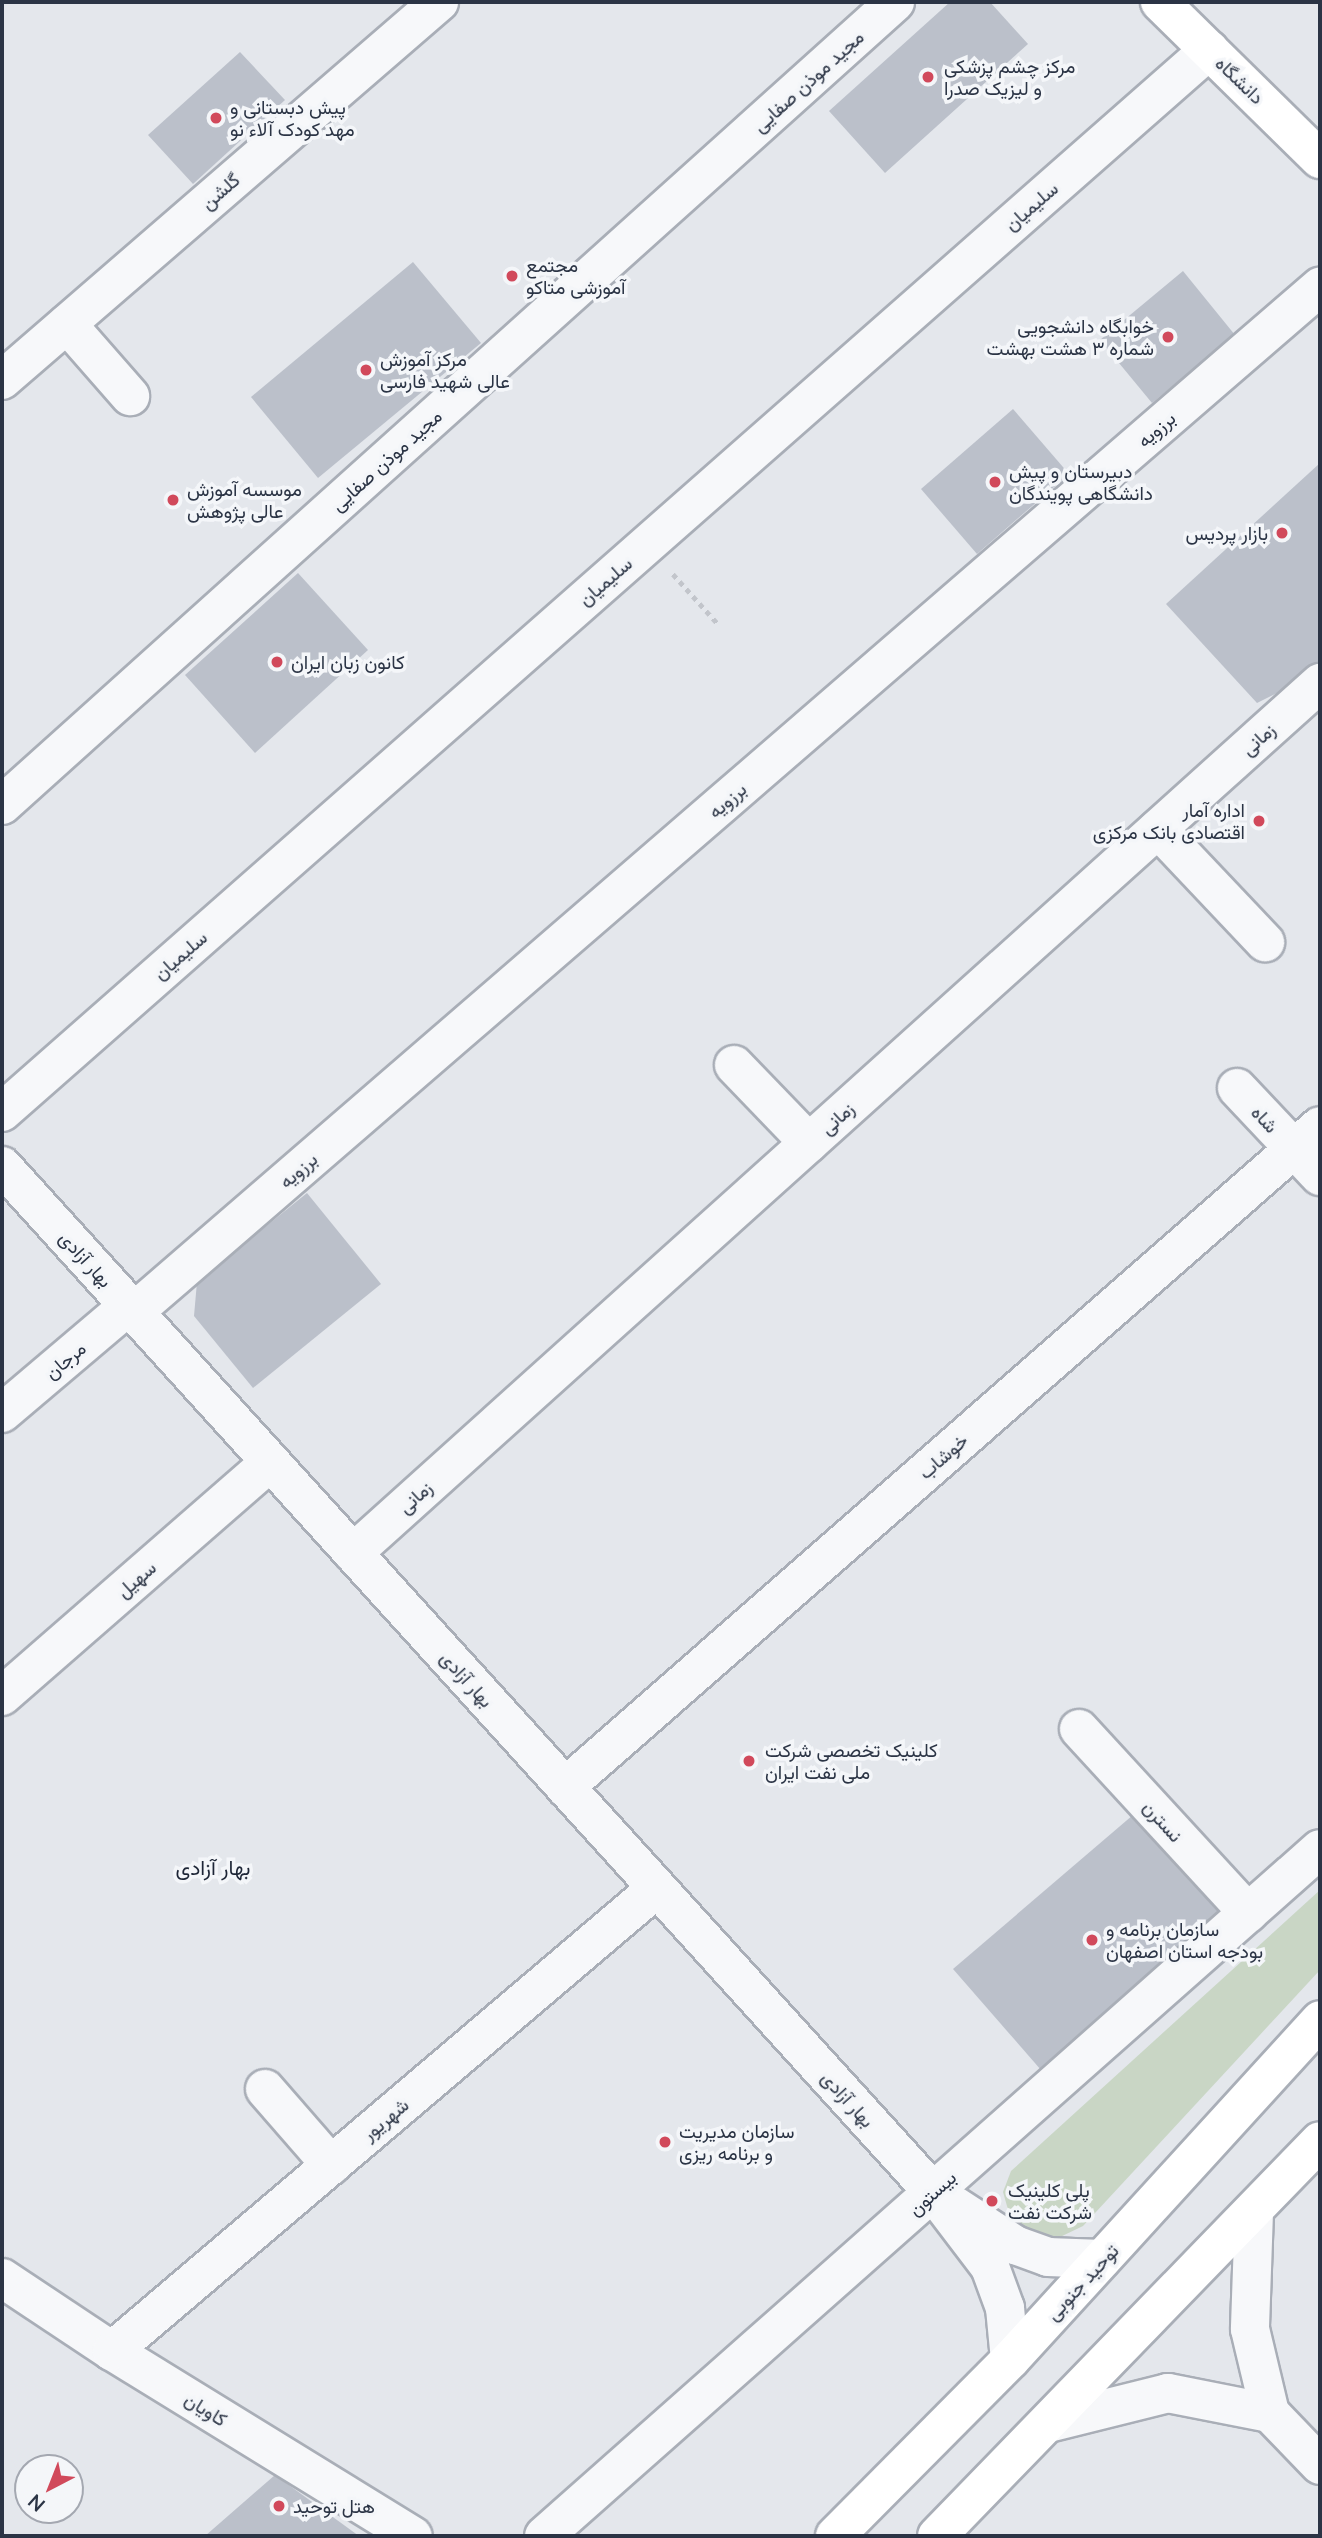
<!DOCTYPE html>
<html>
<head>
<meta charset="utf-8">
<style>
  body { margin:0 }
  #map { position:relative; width:1322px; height:2538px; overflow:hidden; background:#e4e7ec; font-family:Lato,Vazirmatn,sans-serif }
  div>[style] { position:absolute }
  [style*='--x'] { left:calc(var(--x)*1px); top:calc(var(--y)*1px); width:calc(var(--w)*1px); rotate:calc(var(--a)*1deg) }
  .green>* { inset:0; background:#c9d6c5 }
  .building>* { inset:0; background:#bbc0ca }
  .path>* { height:4.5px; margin-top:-2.25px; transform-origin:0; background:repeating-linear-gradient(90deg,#c2c5cb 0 5px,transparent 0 10px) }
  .roads { filter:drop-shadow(2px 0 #a9aeb7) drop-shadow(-2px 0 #a9aeb7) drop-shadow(0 2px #a9aeb7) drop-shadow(0 -2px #a9aeb7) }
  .minor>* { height:38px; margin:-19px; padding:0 19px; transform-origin:19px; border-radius:19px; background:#f7f8fa }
  .tertiary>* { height:38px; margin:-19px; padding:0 19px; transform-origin:19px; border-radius:19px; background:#f7f8fa }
  .secondary>* { height:38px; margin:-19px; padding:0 19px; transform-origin:19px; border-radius:19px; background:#fff }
  .primary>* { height:38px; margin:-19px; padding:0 19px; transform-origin:19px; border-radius:19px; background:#fff }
  .dots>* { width:19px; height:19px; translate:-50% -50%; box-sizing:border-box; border:4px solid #f4f6f9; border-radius:50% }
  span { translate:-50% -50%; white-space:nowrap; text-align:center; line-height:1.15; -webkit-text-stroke:7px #f4f6f9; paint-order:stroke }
  .poi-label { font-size:19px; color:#2b3445 }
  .left { translate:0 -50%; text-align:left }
  .right { translate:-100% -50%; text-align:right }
  .street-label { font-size:19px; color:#2b3445 }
  .neighbourhood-label { font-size:21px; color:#1d2536 }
  .frame { position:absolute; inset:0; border:4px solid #2b3445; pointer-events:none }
  .north { position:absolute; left:14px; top:2454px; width:70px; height:70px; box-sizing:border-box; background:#f4f6f9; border:2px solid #a4a8b1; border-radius:50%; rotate:222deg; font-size:19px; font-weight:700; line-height:28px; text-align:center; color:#2b3445 }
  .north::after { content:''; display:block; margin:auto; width:24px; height:32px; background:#d1495b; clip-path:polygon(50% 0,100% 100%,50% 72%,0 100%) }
</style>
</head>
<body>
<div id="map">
  <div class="green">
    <div style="clip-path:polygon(1320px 1890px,1320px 1970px,1083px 2226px,1058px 2238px,1029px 2231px,1009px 2213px,1003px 2192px,1011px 2171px)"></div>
  </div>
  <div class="building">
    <div style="clip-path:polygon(950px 2px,990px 2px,1028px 44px,885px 173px,829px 111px)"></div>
    <div style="clip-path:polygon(240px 52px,285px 100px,193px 184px,148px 135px)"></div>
    <div style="clip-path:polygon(413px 262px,481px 343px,318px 478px,251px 397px)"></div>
    <div style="clip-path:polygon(1183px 271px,1235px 335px,1152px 403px,1100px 340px)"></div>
    <div style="clip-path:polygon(1013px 409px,1069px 474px,977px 554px,921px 489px)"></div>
    <div style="clip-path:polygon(1320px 463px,1320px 672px,1257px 703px,1166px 604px)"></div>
    <div style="clip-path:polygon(298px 573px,368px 650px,255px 753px,185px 675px)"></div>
    <div style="clip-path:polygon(307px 1193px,381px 1284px,253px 1388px,194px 1316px,197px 1282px)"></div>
    <div style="clip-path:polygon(1140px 1809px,1231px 1911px,1041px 2070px,953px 1969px)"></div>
    <div style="clip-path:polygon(275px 2475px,359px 2536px,205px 2536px)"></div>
  </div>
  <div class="path">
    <div style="--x:673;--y:574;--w:69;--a:48"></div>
  </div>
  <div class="roads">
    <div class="minor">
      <div style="--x:67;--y:324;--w:96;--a:48.8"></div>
      <div style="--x:2;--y:380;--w:578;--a:-40.86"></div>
      <div style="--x:2;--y:805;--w:1201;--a:-41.96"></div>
      <div style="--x:1158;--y:829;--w:156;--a:46.6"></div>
      <div style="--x:734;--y:1065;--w:108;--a:46.1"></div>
      <div style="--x:1237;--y:1088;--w:121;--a:46.7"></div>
      <div style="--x:2;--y:1112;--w:1608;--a:-41.34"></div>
      <div style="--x:134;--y:1312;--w:1568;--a:-40.84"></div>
      <div style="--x:2;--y:1413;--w:165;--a:-40.3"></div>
      <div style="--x:353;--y:1553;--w:1301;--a:-41.98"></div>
      <div style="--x:2;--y:1696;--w:356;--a:-41.1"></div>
      <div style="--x:1079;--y:1729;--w:250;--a:47.4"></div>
      <div style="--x:565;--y:1787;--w:1003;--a:-41.2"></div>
      <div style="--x:265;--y:2089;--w:101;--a:49"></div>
      <div style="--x:2;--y:2278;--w:132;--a:33.6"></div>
      <div style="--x:112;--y:2351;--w:353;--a:31.6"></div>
      <div style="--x:112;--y:2351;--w:715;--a:-40.35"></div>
      <div style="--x:544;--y:2536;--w:1036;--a:-41.52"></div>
    </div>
    <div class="tertiary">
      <div style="--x:2;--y:1166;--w:1385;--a:47.78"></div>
      <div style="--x:933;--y:2192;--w:94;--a:52.8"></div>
      <div style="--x:990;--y:2267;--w:44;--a:69.9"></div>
      <div style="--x:1005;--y:2308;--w:52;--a:84.5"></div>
      <div style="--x:955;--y:2206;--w:72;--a:33"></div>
      <div style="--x:1015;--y:2245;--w:35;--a:20"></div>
      <div style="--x:1048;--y:2257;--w:54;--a:2.1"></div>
      <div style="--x:1254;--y:2212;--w:117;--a:92"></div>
      <div style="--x:1250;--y:2329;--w:86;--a:76.6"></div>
      <div style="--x:1270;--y:2413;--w:72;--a:46.1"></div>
      <div style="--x:1048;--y:2423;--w:124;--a:-14"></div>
      <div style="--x:1168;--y:2393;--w:104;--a:11.1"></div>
    </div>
    <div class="secondary">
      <div style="--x:835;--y:2536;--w:248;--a:-45.2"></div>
      <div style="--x:1010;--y:2360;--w:460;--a:-47.6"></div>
      <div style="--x:937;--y:2536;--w:550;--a:-45.88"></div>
    </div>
    <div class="primary">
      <div style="--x:1160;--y:2;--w:224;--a:44.5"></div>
    </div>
  </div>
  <div class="dots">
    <div style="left:928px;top:77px;background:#d1495b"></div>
    <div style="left:216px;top:118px;background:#d1495b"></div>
    <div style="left:512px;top:276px;background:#d1495b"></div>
    <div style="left:1168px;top:337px;background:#d1495b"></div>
    <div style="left:366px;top:370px;background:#d1495b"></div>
    <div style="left:995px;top:482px;background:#d1495b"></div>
    <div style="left:173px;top:500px;background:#d1495b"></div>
    <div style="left:1282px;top:533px;background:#d1495b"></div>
    <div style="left:277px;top:662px;background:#d1495b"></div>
    <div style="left:1259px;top:821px;background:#d1495b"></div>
    <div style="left:749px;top:1761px;background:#d1495b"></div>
    <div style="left:1092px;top:1940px;background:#d1495b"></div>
    <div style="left:665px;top:2142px;background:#d1495b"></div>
    <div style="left:992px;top:2201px;background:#d1495b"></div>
    <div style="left:279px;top:2506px;background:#d1495b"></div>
  </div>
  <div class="poi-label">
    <span class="left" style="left:944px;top:77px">مرکز چشم پزشکی<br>و لیزیک صدرا</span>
    <span class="left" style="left:230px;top:118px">پیش دبستانی و<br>مهد کودک آلاء نو</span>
    <span class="left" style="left:526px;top:276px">مجتمع<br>آموزشی متاکو</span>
    <span class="right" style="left:1154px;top:337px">خوابگاه دانشجویی<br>شماره ۳ هشت بهشت</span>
    <span class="left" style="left:380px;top:370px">مرکز آموزش<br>عالی شهید فارسی</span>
    <span class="left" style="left:1009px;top:482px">دبیرستان و پیش<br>دانشگاهی پویندگان</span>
    <span class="left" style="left:187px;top:500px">موسسه آموزش<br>عالی پژوهش</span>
    <span class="right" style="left:1268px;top:533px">بازار پردیس</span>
    <span class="left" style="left:291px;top:662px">کانون زبان ایران</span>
    <span class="right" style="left:1245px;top:821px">اداره آمار<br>اقتصادی بانک مرکزی</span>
    <span class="left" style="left:765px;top:1761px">کلینیک تخصصی شرکت<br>ملی نفت ایران</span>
    <span class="left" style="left:1106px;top:1940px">سازمان برنامه و<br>بودجه استان اصفهان</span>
    <span class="left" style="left:679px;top:2142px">سازمان مدیریت<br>و برنامه ریزی</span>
    <span class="left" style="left:1008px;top:2201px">پلی کلینیک<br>شرکت نفت</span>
    <span class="left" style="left:293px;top:2506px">هتل توحید</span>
  </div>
  <div class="street-label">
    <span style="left:1240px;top:80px;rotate:44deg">دانشگاه</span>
    <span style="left:808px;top:81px;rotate:-42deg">مجید موذن صفایی</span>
    <span style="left:220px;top:191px;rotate:-41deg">گلشن</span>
    <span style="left:1031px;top:206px;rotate:-41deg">سلیمیان</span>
    <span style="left:1156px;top:429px;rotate:-41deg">برزویه</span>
    <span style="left:386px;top:460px;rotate:-42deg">مجید موذن صفایی</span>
    <span style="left:605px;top:581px;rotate:-41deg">سلیمیان</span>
    <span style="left:1258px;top:739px;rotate:-42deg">زمانی</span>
    <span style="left:727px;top:800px;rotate:-41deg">برزویه</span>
    <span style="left:180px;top:955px;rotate:-41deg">سلیمیان</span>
    <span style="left:837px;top:1118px;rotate:-42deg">زمانی</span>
    <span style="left:1265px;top:1119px;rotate:47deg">شاه</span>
    <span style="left:298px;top:1170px;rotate:-41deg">برزویه</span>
    <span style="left:86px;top:1259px;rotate:48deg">بهار آزادی</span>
    <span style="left:65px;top:1360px;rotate:-40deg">مرجان</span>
    <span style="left:943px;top:1456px;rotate:-41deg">خوشاب</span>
    <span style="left:415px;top:1497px;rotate:-42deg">زمانی</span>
    <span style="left:136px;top:1579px;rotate:-41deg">سهیل</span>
    <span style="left:467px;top:1679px;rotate:48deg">بهار آزادی</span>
    <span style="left:1163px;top:1821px;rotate:48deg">نسترن</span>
    <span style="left:848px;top:2099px;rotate:48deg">بهار آزادی</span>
    <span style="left:385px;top:2119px;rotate:-40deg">شهریور</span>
    <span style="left:932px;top:2193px;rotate:-42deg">بیستون</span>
    <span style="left:1082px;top:2282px;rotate:-47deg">توحید جنوبی</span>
    <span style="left:206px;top:2409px;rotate:32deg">کاویان</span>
  </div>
  <div class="neighbourhood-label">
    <span style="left:213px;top:1867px">بهار آزادی</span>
  </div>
  <div class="frame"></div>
  <div class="north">N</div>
</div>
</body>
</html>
